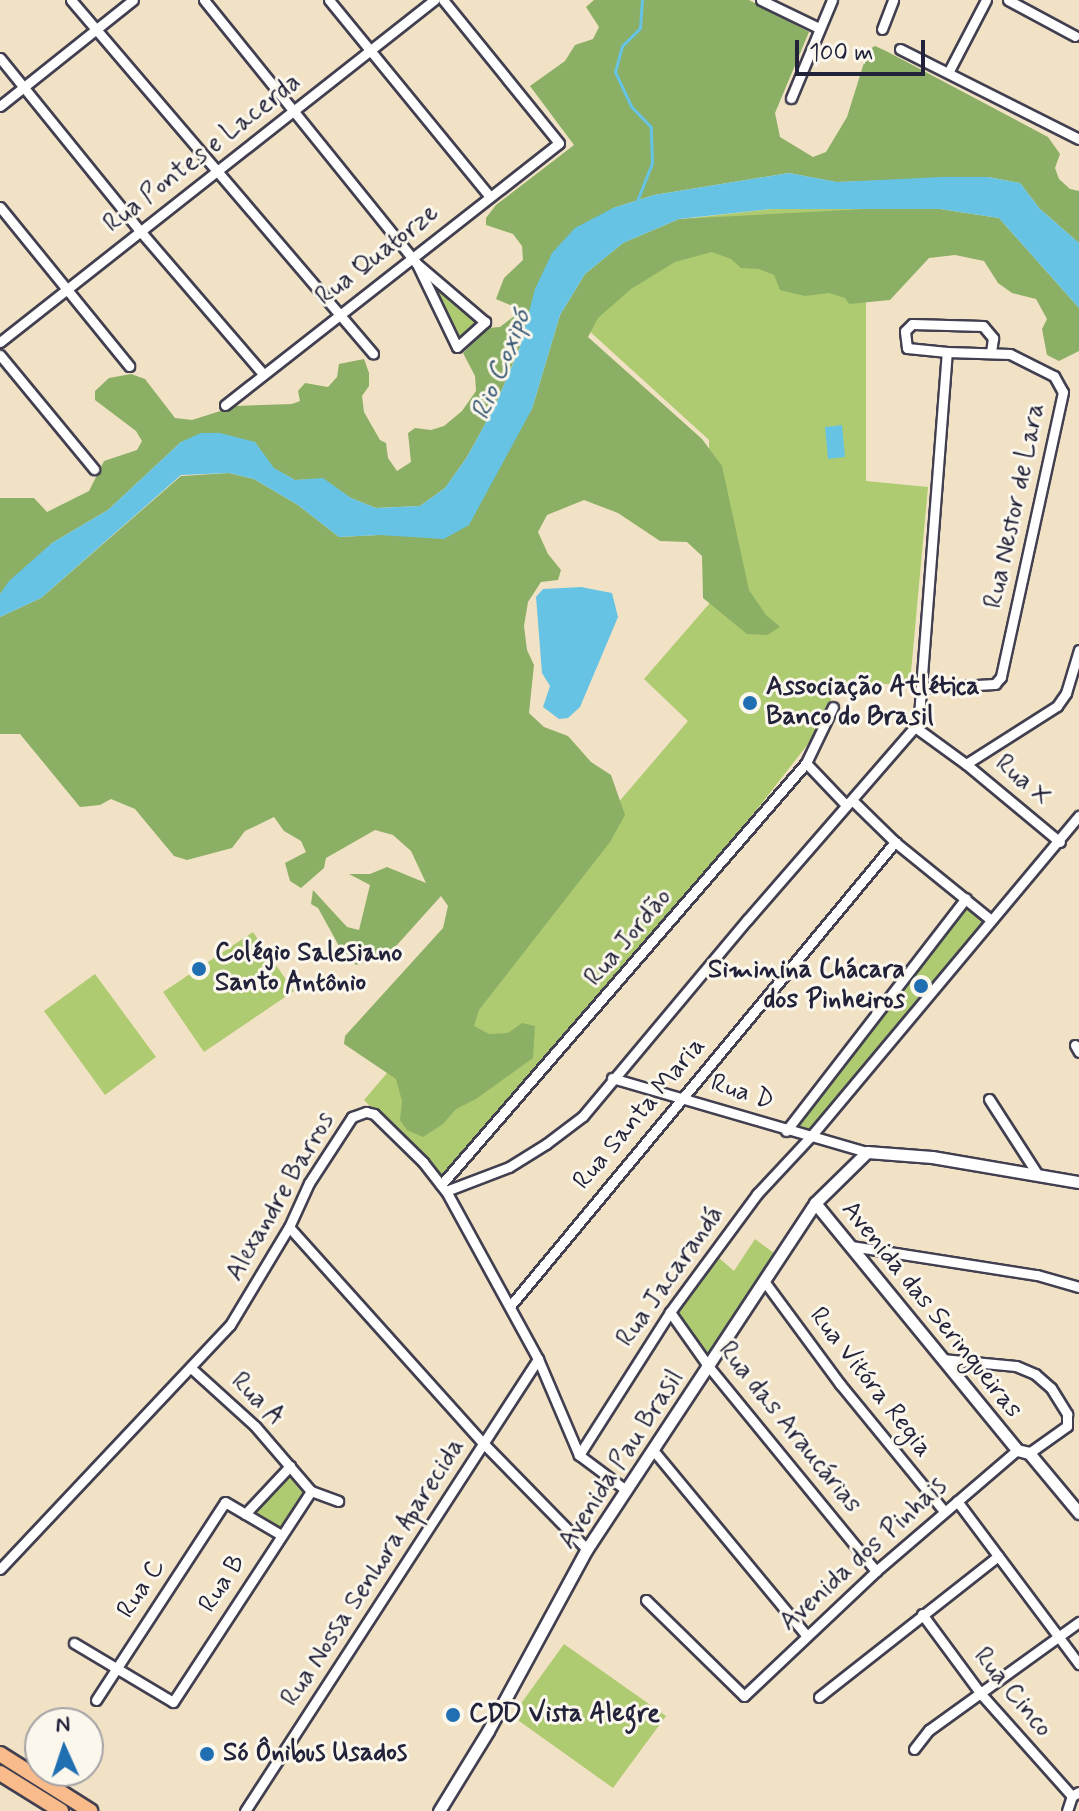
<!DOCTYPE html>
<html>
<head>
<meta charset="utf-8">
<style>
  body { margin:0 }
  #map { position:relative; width:1079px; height:1811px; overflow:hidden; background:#f2e2c5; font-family:Mynerve,sans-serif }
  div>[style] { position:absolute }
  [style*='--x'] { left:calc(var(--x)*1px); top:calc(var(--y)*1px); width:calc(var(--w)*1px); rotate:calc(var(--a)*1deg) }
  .green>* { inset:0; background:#afcb72 }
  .forest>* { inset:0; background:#8baf64 }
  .water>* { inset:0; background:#66c3e4 }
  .stream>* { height:3px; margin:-1.5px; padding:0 1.5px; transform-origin:1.5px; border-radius:1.5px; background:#66c3e4 }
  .roads { filter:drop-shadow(2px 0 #413f50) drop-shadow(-2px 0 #413f50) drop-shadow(0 2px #413f50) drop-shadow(0 -2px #413f50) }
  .minor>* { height:9px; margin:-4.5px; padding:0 4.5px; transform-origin:4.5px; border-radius:4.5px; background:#fff }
  .tertiary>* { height:11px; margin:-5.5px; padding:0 5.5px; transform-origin:5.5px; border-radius:5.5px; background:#fff }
  .trunk>* { height:14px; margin:-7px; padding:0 7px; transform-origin:7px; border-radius:7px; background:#fabb8b }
  .dots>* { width:22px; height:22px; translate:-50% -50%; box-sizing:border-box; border:4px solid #fbf7ec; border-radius:50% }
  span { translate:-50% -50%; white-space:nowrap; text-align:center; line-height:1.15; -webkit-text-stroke:6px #fbf7ec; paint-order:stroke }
  .street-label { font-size:26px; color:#22223b }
  .poi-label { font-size:26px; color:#22223b; font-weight:700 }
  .left { translate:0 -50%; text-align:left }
  .right { translate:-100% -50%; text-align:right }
  .water-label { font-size:28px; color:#3a5a76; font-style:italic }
  .north { position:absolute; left:24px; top:1707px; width:80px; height:80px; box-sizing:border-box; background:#fbf7ec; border:2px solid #a4a2a5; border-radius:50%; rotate:357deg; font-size:22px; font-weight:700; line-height:32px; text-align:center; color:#22223b }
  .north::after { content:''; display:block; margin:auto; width:28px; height:36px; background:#1f6fb2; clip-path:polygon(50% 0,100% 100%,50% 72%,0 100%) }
  .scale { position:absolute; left:795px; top:40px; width:130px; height:36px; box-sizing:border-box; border:4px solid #22223b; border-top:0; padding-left:10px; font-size:24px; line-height:28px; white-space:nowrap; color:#22223b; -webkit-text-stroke:6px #fbf7ec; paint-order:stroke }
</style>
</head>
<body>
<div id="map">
  <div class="green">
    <div style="clip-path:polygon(770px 209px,866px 209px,866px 481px,928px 487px,910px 683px,837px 686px,815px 735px,758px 808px,557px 1050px,442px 1179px,364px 1100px,688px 721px,644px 679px,709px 604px,709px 440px,564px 308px,623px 243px,683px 219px)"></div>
    <div style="clip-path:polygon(422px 271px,483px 322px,458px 344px)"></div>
    <div style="clip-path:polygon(965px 906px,986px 921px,811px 1131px,793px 1129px)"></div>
    <div style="clip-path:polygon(253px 932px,294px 991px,204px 1052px,163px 992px)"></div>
    <div style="clip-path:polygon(95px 974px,156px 1057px,105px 1095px,44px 1011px)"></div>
    <div style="clip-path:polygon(755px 1239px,774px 1253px,708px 1358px,676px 1310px,719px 1258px,734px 1271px)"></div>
    <div style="clip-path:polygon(289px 1469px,308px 1491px,279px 1531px,248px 1513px)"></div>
    <div style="clip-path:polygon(564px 1644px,666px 1716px,613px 1788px,512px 1716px)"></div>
  </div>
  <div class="forest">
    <div style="clip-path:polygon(594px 0,749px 0,809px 32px,775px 113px,780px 137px,813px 157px,826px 152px,847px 117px,868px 50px,875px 46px,886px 51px,1048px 137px,1060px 154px,1055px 168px,1059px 179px,1070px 189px,1079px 191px,1079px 243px,1040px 209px,1020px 183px,988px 177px,836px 182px,789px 173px,654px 195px,613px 208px,519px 349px,495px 406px,467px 457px,445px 488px,420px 506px,376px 508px,351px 498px,323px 479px,295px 480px,273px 468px,255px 442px,181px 442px,108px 510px,52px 543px,0 594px,0 498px,34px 498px,47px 512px,89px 491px,104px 461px,137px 450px,142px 441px,136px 431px,95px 400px,95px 391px,109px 378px,131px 374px,145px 379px,175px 418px,192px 420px,236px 406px,292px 404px,300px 401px,298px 391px,305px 383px,328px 387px,337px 377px,339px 364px,364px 359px,369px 373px,369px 386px,362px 396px,364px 412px,380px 440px,386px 443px,388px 458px,397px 471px,411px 462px,408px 433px,415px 428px,431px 430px,444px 426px,462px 411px,476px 391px,475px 376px,463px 353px,488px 328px,500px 327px,513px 317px,515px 307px,496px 299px,504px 278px,523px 260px,522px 246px,513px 234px,486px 225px,486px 218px,496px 205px,574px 145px,530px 86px,565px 61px,575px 45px,593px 39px,599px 27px,586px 7px)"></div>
    <div style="clip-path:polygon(866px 209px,940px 209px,999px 218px,1079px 308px,1079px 351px,1059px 361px,1047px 355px,1042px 329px,1047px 319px,1036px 299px,1012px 293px,998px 283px,984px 261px,955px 255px,929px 258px,890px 300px,849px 304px,845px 298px,829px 293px,805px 296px,780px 290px,774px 275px,759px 269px,741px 268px,731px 259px,712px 252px,675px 262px,631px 289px,598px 318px,588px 337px,702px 439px,722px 466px,749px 590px,766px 615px,780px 627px,767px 635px,747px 634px,703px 598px,702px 556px,687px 542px,660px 541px,618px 513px,584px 500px,547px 515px,538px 532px,548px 554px,561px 570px,558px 580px,541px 582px,528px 602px,524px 626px,527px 650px,534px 665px,529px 713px,544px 727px,568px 736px,591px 762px,611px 775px,625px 815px,610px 842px,479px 1010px,474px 1026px,489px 1034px,508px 1033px,522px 1023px,535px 1026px,533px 1058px,476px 1099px,456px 1109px,443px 1124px,423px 1137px,407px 1130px,400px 1120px,402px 1101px,396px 1079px,344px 1044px,345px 1036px,443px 928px,448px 906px,441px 896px,397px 945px,376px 959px,356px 965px,339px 946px,318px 908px,311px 904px,313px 890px,347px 927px,359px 930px,370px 885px,349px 874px,370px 874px,387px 867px,426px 883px,411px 851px,393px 835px,375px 830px,326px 858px,324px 868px,301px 888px,290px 881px,285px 863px,306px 852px,301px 841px,284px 831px,274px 817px,245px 831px,232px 848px,187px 860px,174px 856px,135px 809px,111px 799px,100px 805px,80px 807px,20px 734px,0 734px,0 617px,41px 598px,181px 476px,229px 473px,254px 479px,298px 505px,339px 537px,379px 535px,505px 452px,532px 409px,560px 315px,585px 274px,623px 243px,679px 219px)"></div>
  </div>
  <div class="water">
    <div style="clip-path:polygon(789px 173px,837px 182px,942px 177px,988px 177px,1020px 183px,1040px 209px,1079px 243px,1079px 308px,999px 218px,940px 209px,770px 209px,679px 219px,623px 243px,585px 274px,560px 315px,532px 409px,469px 525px,444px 539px,379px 535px,339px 537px,298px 505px,254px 479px,229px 473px,181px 475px,41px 598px,0 617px,0 594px,9px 581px,52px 543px,108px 510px,181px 442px,201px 433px,220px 433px,255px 442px,274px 468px,295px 480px,323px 478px,351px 498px,376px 508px,420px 506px,445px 488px,467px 457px,495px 406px,519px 350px,535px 289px,552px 253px,575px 228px,613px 208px,654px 195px)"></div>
    <div style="clip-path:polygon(842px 425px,845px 457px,828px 459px,825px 427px)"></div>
    <div style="clip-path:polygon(581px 587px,612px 593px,618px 617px,580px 707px,568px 718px,559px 719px,543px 707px,550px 686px,542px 673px,536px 597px,543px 589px)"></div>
  </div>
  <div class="stream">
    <div style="--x:637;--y:201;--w:41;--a:-68.5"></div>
    <div style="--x:652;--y:163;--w:36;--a:-92"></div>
    <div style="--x:651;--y:127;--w:29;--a:-134"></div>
    <div style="--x:631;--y:106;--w:38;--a:-115"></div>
    <div style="--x:615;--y:72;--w:27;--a:-75"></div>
    <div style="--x:622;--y:46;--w:25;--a:-45"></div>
    <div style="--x:640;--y:28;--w:28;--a:-86"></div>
  </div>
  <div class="roads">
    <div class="minor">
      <div style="--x:71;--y:0;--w:465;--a:49.5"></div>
      <div style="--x:204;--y:0;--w:339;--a:51.1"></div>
      <div style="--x:417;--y:264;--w:92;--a:64.3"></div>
      <div style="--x:457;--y:347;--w:38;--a:-42"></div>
      <div style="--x:485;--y:322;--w:89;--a:-139.5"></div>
      <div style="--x:329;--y:0;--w:254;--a:50.7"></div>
      <div style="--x:761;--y:0;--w:64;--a:25.8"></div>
      <div style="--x:1008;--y:0;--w:76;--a:28.2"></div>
      <div style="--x:882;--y:29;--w:31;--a:-69"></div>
      <div style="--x:900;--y:49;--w:200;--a:26.7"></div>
      <div style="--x:0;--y:58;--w:224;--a:51"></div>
      <div style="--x:141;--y:232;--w:187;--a:49.3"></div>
      <div style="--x:949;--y:71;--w:80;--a:-62.5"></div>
      <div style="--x:791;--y:98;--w:106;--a:-67.3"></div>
      <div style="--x:0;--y:106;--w:170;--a:-38.6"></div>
      <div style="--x:0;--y:207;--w:205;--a:50.9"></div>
      <div style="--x:0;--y:342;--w:553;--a:-38.24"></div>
      <div style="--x:947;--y:352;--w:40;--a:-174.3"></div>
      <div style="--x:907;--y:348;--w:17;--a:-97"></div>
      <div style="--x:905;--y:331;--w:10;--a:-45"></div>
      <div style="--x:912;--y:324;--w:71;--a:1.6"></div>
      <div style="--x:983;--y:326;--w:16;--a:50"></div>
      <div style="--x:993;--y:338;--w:15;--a:98"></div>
      <div style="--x:0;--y:355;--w:148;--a:50.5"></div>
      <div style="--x:225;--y:405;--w:424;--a:-38.1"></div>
      <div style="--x:559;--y:143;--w:184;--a:-129"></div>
      <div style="--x:915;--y:727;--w:63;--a:36"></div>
      <div style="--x:966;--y:764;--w:122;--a:39.7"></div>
      <div style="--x:806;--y:763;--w:58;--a:46.4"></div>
      <div style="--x:966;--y:764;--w:108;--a:-32.5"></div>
      <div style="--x:1057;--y:706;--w:16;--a:-55"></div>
      <div style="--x:1066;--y:693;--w:45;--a:-73.2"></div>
      <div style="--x:852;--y:800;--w:60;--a:44.3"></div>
      <div style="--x:895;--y:842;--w:124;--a:39.1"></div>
      <div style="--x:1075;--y:1045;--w:8;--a:60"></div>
      <div style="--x:612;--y:1078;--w:266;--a:16.2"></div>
      <div style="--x:989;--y:1099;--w:87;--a:57.2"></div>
      <div style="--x:786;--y:1131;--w:294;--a:-52.3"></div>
      <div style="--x:441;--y:1185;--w:558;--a:-49.14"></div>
      <div style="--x:806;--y:763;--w:62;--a:-64.3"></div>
      <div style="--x:446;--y:1191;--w:192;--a:61.3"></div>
      <div style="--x:538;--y:1359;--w:104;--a:66.9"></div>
      <div style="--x:579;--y:1455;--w:59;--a:36.7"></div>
      <div style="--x:289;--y:1227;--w:292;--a:48.1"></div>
      <div style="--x:484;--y:1444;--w:147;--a:45.6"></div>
      <div style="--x:851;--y:1246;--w:188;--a:8.9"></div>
      <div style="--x:1037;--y:1275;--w:44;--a:15.9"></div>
      <div style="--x:764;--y:1281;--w:128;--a:53.6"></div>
      <div style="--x:840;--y:1384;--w:164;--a:50.7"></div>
      <div style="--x:511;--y:1305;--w:602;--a:-50.33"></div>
      <div style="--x:670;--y:1312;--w:67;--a:54.7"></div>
      <div style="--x:709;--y:1367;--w:264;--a:50.7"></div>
      <div style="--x:942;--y:1359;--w:74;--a:5.4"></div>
      <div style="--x:1016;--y:1366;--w:21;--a:23"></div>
      <div style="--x:1035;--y:1374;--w:21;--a:41"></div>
      <div style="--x:1051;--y:1388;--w:31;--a:58"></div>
      <div style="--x:1067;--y:1414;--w:12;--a:90"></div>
      <div style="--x:1067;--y:1426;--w:47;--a:144.6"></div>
      <div style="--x:191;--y:1368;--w:86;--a:42.2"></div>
      <div style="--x:255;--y:1426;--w:86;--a:49.3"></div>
      <div style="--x:311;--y:1491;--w:29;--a:20"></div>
      <div style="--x:653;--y:1450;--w:240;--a:50.4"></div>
      <div style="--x:579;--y:1455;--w:169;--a:-57.5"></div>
      <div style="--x:670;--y:1312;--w:147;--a:-53.6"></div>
      <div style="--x:757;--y:1194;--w:81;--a:-47"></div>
      <div style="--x:812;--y:1135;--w:416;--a:-50.1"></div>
      <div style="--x:957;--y:1501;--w:204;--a:53.2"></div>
      <div style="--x:245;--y:1514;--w:66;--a:-46.8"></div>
      <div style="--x:0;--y:1569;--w:335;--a:-46.7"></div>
      <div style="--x:230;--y:1325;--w:114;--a:-59"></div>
      <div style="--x:289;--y:1227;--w:48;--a:-65.6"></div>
      <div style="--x:309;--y:1183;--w:79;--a:-56.9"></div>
      <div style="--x:352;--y:1117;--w:15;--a:-20"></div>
      <div style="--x:366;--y:1112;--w:8;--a:14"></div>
      <div style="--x:374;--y:1114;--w:69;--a:44.4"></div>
      <div style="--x:423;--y:1162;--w:37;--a:52"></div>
      <div style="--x:446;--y:1191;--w:67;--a:-20.9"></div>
      <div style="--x:509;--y:1167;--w:44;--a:-31.9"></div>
      <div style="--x:546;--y:1144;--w:46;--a:-37.1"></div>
      <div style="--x:583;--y:1116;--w:256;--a:-50.1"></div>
      <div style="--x:747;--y:920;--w:256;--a:-49"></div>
      <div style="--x:915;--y:727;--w:11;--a:-68"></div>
      <div style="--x:919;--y:717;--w:29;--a:-86"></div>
      <div style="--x:921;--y:688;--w:337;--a:-85.6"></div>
      <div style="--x:947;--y:352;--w:63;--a:1.8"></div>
      <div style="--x:1010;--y:354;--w:49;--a:26.6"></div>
      <div style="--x:1054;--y:376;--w:18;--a:61"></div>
      <div style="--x:1063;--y:392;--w:292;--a:102.3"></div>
      <div style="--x:1001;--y:677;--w:9;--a:131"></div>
      <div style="--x:995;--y:684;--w:74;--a:176.9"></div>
      <div style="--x:646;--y:1600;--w:137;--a:44.4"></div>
      <div style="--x:744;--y:1696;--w:182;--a:-43.4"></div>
      <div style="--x:876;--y:1571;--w:186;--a:-40.6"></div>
      <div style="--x:922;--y:1614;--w:99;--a:53.6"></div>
      <div style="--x:981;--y:1694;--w:137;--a:48.3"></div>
      <div style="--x:74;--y:1643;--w:115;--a:30.8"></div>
      <div style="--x:173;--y:1702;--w:252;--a:-56.8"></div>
      <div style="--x:819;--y:1697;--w:228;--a:-38.2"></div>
      <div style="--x:96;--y:1700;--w:236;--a:-56.9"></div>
      <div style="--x:225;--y:1502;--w:65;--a:30.5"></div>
      <div style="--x:914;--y:1749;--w:24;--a:-52"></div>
      <div style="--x:929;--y:1730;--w:185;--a:-35.8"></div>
      <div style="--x:245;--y:1811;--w:539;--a:-57.05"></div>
      <div style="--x:1067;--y:1811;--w:16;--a:-72"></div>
      <div style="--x:1072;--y:1796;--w:8;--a:-30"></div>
    </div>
    <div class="tertiary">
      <div style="--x:815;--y:1203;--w:319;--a:50.7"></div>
      <div style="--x:1017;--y:1450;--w:12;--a:14"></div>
      <div style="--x:1029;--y:1453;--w:78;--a:50.2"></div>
      <div style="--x:439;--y:1811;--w:94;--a:-58.5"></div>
      <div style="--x:488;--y:1731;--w:207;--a:-61.5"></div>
      <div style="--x:587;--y:1549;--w:414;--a:-56.6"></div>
      <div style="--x:815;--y:1203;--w:73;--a:-44.4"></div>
      <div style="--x:867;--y:1152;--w:65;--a:4.4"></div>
      <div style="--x:932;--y:1157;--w:149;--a:9.7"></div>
    </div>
    <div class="trunk">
      <div style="--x:0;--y:1754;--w:107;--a:32.3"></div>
      <div style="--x:0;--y:1773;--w:72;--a:31.9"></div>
    </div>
  </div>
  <div class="dots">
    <div style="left:750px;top:703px;background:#1f6fb2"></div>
    <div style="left:199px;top:969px;background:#1f6fb2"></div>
    <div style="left:921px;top:986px;background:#1f6fb2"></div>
    <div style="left:453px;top:1715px;background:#1f6fb2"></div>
    <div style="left:207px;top:1754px;background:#1f6fb2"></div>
  </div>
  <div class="street-label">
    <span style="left:203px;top:154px;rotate:-38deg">Rua Pontes e Lacerda</span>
    <span style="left:378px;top:256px;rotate:-38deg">Rua Quatorze</span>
    <span style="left:1016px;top:506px;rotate:-78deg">Rua Nestor de Lara</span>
    <span style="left:1022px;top:781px;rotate:40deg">Rua X</span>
    <span style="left:629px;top:938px;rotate:-50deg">Rua Jordão</span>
    <span style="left:742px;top:1093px;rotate:18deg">Rua D</span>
    <span style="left:640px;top:1114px;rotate:-50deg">Rua Santa Maria</span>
    <span style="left:281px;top:1197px;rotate:-60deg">Alexandre Barros</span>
    <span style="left:671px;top:1277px;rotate:-55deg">Rua Jacarandá</span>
    <span style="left:931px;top:1310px;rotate:51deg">Avenida das Seringueiras</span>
    <span style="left:870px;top:1383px;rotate:52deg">Rua Vitóra Regia</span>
    <span style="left:257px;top:1400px;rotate:44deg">Rua A</span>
    <span style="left:789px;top:1428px;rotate:51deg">Rua das Araucárias</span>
    <span style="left:622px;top:1460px;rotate:-57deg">Avenida Pau Brasil</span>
    <span style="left:864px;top:1555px;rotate:-42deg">Avenida dos Pinhais</span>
    <span style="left:374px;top:1573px;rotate:-57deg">Rua Nossa Senhora Aparecida</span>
    <span style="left:223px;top:1584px;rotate:-57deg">Rua B</span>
    <span style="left:142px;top:1589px;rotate:-57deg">Rua C</span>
    <span style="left:1012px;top:1693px;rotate:50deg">Rua Cinco</span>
  </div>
  <div class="poi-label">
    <span class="left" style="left:766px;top:703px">Associação Atlética<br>Banco do Brasil</span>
    <span class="left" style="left:215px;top:969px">Colégio Salesiano<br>Santo Antônio</span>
    <span class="right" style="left:905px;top:986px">Siminina Chácara<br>dos Pinheiros</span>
    <span class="left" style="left:469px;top:1715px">CDD Vista Alegre</span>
    <span class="left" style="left:223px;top:1754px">Só Ônibus Usados</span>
  </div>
  <div class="water-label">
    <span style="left:502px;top:365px;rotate:-68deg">Rio Coxipó</span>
  </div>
  <div class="north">N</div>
  <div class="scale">100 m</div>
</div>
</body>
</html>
